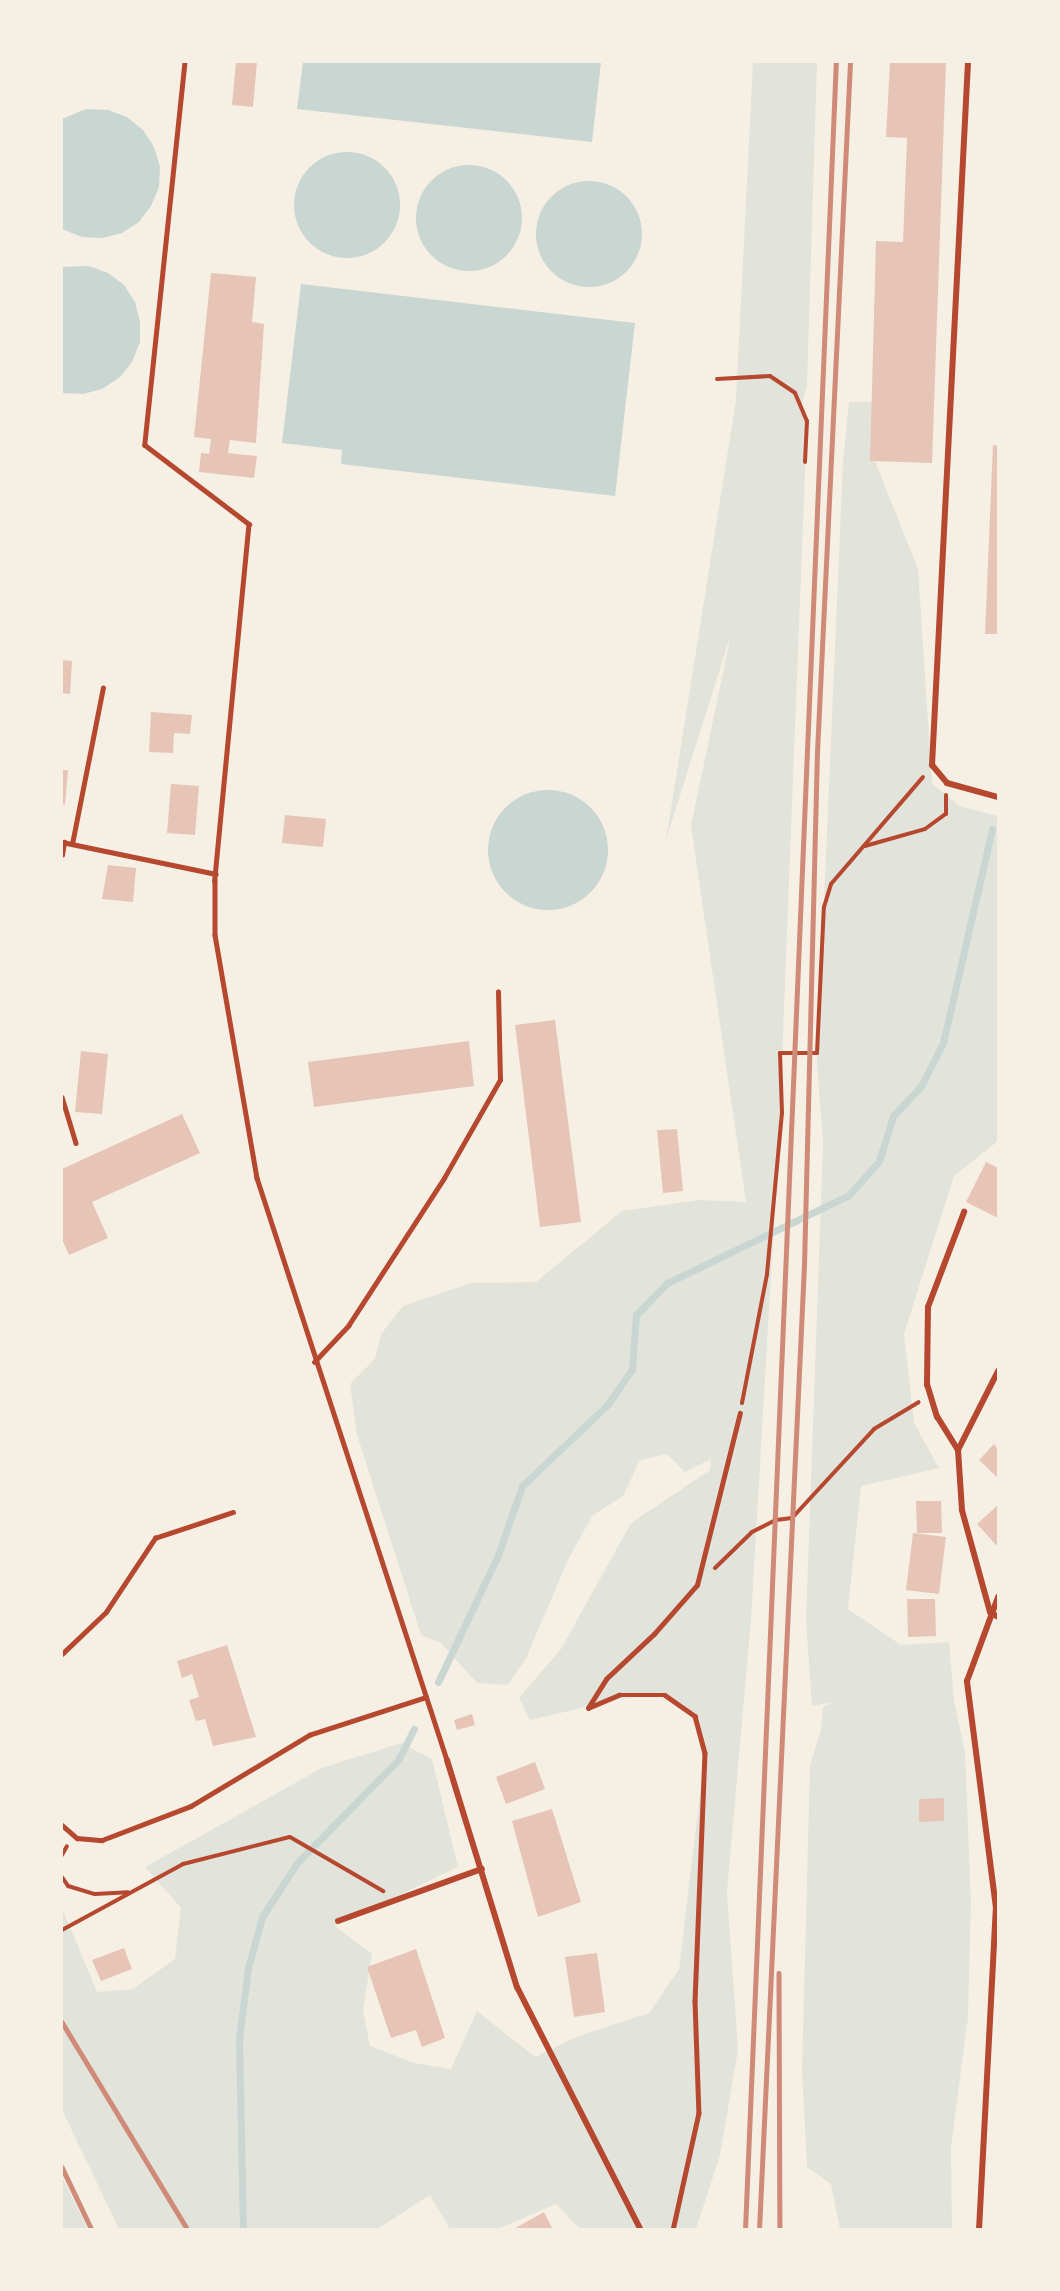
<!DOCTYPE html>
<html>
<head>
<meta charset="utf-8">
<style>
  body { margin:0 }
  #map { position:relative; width:1060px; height:2291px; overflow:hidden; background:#f6efe4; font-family:Raleway,sans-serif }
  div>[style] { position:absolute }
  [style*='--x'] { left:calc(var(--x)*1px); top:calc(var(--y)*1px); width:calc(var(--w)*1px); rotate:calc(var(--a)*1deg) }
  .green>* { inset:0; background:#e2e4dc }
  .water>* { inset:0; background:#c9d6d2 }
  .round { border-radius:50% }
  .stream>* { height:7px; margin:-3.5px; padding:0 3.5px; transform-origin:3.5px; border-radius:3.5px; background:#c9d6d2 }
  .building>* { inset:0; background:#e6c5b7 }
  .path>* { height:4px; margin:-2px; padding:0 2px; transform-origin:2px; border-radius:2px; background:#b5482f }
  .service>* { height:4.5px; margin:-2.25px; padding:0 2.25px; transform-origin:2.25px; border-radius:2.25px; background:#b5482f }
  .minor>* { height:6px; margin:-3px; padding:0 3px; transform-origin:3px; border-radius:3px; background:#b5482f }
  .rail>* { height:4.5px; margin:-2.25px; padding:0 2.25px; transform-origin:2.25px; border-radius:2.25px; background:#cf8b77 }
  span { translate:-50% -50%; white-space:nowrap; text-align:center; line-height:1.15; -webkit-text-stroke:6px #f6efe4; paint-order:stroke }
  .frame { position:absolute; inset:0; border:63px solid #f6efe4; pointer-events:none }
</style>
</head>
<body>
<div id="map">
  <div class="green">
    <div style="clip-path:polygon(753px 62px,817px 62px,807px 385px,801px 406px,807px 422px,779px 1137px,751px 1620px,727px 1892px,738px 2050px,720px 2155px,696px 2229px,580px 2229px,556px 2204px,498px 2229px,450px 2229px,430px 2195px,377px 2229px,119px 2229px,62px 2110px,62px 1908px,97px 1992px,133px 1989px,175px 1959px,181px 1908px,145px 1867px,322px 1768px,401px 1743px,432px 1759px,458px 1867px,335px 1926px,372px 1954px,363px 2010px,370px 2046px,414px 2063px,451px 2069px,477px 2011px,535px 2057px,576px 2037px,649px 2013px,679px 1969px,705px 1753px,695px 1716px,665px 1695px,637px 1695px,530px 1720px,519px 1698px,561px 1649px,631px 1523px,710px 1470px,711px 1459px,685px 1472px,667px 1454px,640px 1460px,623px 1496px,592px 1516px,568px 1560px,526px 1658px,508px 1685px,477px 1683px,441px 1643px,421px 1635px,357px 1435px,350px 1384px,375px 1359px,381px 1334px,403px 1306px,471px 1283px,536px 1282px,622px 1211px,700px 1200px,746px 1202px,691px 826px,731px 634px,666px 840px,736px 400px)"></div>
    <div style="clip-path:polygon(849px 402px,872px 402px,875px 461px,918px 569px,932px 783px,959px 806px,998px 816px,998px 1141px,954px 1176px,904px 1334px,914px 1423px,939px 1468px,861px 1486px,848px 1609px,901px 1645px,949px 1642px,954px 1700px,965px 1752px,971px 1902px,968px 2017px,951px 2147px,952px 2229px,840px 2229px,831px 2184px,807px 2167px,802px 2071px,810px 1765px,821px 1730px,823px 1707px,833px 1702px,812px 1706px,806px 1621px,823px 1143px,817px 1063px,843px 462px)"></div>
    <div style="clip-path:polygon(62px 2177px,88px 2229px,62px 2229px)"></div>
  </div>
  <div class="water">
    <div style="clip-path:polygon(303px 62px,601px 62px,592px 142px,297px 109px)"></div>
    <div style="clip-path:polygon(86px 109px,108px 110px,127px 117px,143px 130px,154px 147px,160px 167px,159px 187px,151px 206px,139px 222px,122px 233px,102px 238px,82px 237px,62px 229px,62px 119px)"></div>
    <div class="round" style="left:294px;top:152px;width:106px;height:106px"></div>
    <div class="round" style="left:416px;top:165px;width:106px;height:106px"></div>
    <div class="round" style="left:536px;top:181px;width:106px;height:106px"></div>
    <div style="clip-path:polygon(89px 266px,108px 273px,124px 285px,135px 302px,140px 322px,140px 342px,132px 362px,120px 377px,102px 389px,83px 394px,63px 393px,62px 267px)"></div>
    <div style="clip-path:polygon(301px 284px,635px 323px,615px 496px,341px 464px,342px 450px,282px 443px)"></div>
    <div class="round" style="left:488px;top:790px;width:120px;height:120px"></div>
  </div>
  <div class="stream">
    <div style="--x:438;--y:1682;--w:140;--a:-64.7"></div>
    <div style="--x:498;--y:1555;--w:73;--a:-70.8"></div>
    <div style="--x:522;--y:1486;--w:119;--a:-43.6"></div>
    <div style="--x:608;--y:1404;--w:42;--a:-55.6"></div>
    <div style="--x:632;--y:1369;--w:54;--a:-85.8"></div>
    <div style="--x:636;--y:1315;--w:45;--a:-45.9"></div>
    <div style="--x:667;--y:1283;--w:202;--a:-25.8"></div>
    <div style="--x:849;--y:1195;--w:45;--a:-48.6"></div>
    <div style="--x:879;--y:1161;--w:47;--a:-72.7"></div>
    <div style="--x:893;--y:1116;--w:41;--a:-47"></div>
    <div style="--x:921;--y:1086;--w:48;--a:-62.9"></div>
    <div style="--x:943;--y:1043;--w:220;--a:-77.1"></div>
    <div style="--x:243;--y:2230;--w:192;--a:-91.2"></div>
    <div style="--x:239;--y:2038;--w:71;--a:-82.7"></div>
    <div style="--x:248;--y:1968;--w:53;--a:-74.6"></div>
    <div style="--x:262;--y:1917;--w:64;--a:-57.1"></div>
    <div style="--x:297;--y:1863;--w:144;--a:-45.6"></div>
    <div style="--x:398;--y:1760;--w:35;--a:-63"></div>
  </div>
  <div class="building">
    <div style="clip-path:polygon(236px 62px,257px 62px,253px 107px,232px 105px)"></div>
    <div style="clip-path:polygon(890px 62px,946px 62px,932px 463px,870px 461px,876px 241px,903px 242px,907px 138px,886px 137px)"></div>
    <div style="clip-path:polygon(211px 273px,256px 277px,252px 322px,264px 324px,256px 443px,230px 440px,228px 453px,257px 456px,254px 478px,199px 472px,201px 453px,209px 454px,211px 439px,194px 437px)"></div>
    <div style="clip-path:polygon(993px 445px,998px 446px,998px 634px,985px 634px)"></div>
    <div style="clip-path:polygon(62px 660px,72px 661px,70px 694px,62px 693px)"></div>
    <div style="clip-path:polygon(151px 712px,192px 715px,190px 734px,174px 733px,173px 753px,149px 752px)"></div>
    <div style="clip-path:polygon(62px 770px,68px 770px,65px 805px,62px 804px)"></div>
    <div style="clip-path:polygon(171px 784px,199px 786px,195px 835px,167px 833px)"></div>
    <div style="clip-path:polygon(285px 815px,326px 819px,323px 847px,282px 843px)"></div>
    <div style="clip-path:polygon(108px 865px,136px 868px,133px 902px,102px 899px)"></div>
    <div style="clip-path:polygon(555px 1020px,581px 1222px,540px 1227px,515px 1025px)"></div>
    <div style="clip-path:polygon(469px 1041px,474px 1086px,314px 1107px,308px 1062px)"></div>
    <div style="clip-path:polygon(81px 1051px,108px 1054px,102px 1114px,75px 1112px)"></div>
    <div style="clip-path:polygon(182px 1114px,200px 1153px,92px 1202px,108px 1238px,69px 1255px,62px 1239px,62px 1169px)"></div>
    <div style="clip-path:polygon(677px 1129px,683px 1191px,663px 1193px,657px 1130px)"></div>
    <div style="clip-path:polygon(986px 1162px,998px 1168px,998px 1218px,966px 1202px)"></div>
    <div style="clip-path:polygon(994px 1444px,998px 1449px,998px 1478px,979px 1460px)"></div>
    <div style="clip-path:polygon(916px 1501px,941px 1501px,942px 1533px,917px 1533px)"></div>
    <div style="clip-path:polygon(998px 1505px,998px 1547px,977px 1524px)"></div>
    <div style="clip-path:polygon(913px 1533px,946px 1537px,939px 1594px,906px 1590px)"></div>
    <div style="clip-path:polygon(907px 1599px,935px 1599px,936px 1636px,908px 1637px)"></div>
    <div style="clip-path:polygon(227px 1645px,256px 1737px,213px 1746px,205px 1719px,196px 1721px,189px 1700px,199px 1697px,192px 1674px,182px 1678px,177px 1661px)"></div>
    <div style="clip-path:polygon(472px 1714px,475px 1725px,457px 1730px,454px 1720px)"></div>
    <div style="clip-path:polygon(535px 1762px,545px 1789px,506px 1804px,496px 1777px)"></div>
    <div style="clip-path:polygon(944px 1798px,944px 1821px,919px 1822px,919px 1799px)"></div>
    <div style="clip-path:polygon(552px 1809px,581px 1902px,538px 1917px,512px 1821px)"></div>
    <div style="clip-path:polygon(124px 1948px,132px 1969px,101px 1981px,92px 1960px)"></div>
    <div style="clip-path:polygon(416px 1949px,445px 2038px,422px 2047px,416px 2030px,391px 2038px,367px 1967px)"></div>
    <div style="clip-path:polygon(597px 1953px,605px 2012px,574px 2017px,565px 1957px)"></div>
    <div style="clip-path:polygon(544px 2212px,553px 2230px,512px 2230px)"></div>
  </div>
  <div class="path">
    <div style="--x:717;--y:379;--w:53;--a:-3.2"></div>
    <div style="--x:770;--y:376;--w:30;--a:34"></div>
    <div style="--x:795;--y:393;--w:30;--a:67"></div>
    <div style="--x:807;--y:421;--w:41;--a:92.8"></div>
    <div style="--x:865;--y:846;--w:62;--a:-15.8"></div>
    <div style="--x:925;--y:829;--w:26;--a:-36"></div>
    <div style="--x:946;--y:814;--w:19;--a:-90"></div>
    <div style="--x:742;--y:1403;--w:131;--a:-79"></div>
    <div style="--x:767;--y:1274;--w:162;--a:-84.7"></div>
    <div style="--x:782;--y:1113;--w:60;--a:-91.9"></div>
    <div style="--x:780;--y:1053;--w:37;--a:0"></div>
    <div style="--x:817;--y:1053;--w:146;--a:-87.3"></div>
    <div style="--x:824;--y:907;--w:24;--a:-73"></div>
    <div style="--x:831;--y:884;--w:141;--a:-49.3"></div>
    <div style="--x:715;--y:1568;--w:52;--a:-44.2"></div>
    <div style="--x:752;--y:1532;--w:27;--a:-27"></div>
    <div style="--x:776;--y:1520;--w:16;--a:-7"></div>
    <div style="--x:792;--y:1518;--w:121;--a:-47.3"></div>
    <div style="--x:874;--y:1429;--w:52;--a:-31"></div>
    <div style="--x:62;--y:1855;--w:10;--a:-61"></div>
    <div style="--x:62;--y:1877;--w:11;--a:56"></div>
    <div style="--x:68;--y:1886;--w:28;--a:17"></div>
    <div style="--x:95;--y:1894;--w:33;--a:-3"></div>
    <div style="--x:62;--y:1930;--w:138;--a:-28.6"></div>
    <div style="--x:183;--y:1864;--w:110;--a:-14.2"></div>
    <div style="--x:290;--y:1837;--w:108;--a:30.1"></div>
  </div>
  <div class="service">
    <div style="--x:185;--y:62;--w:385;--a:96"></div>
    <div style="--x:145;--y:445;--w:131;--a:37.2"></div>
    <div style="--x:249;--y:524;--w:358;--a:95.5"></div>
    <div style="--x:215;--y:880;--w:55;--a:90"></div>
    <div style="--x:215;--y:935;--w:247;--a:80.2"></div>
    <div style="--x:257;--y:1178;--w:612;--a:71.92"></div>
    <div style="--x:62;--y:842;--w:157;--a:11.7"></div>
    <div style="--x:72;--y:844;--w:159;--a:-78.8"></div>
    <div style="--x:62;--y:855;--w:13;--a:-81"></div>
    <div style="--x:62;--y:1097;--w:48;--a:73.1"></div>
    <div style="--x:314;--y:1362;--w:50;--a:-46.6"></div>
    <div style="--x:348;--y:1326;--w:176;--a:-57"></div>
    <div style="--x:444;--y:1178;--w:113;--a:-60.3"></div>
    <div style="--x:500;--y:1080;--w:88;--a:-91.3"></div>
    <div style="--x:62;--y:1654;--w:61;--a:-43.7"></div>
    <div style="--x:106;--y:1612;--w:89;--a:-56.5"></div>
    <div style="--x:155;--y:1538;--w:82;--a:-18.4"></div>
    <div style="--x:588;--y:1708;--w:34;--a:-23"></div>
    <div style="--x:619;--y:1695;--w:46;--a:0"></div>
    <div style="--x:665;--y:1695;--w:37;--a:35"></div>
    <div style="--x:695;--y:1716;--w:38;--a:75"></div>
    <div style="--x:705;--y:1753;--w:248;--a:92.3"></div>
    <div style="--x:695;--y:2001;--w:112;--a:88"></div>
    <div style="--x:699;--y:2113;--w:120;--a:102.5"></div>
    <div style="--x:588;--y:1708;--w:34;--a:-58"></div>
    <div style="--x:606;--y:1679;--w:66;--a:-43.2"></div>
    <div style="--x:654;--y:1634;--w:65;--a:-48.7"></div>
    <div style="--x:697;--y:1585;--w:177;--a:-76"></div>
    <div style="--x:62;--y:1825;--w:20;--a:41"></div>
    <div style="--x:77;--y:1838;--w:25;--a:5"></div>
    <div style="--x:102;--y:1840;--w:95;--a:-20.9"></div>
    <div style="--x:191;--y:1806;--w:138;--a:-31"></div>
    <div style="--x:309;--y:1735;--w:123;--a:-18"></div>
  </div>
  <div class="minor">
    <div style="--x:968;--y:62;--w:704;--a:92.93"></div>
    <div style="--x:932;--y:765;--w:23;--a:50"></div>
    <div style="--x:947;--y:783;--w:53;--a:15.4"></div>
    <div style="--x:958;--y:1450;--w:39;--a:-122"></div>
    <div style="--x:937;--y:1417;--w:34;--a:-107"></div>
    <div style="--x:927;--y:1385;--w:78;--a:-89.3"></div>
    <div style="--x:928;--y:1307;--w:102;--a:-69.2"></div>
    <div style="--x:990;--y:1612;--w:106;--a:-105.4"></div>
    <div style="--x:962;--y:1510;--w:60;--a:-93.8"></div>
    <div style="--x:958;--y:1450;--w:89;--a:-63.1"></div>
    <div style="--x:990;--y:1612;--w:9;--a:32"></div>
    <div style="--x:447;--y:1760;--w:238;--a:72.9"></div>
    <div style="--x:517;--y:1987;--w:273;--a:63"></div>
    <div style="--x:338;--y:1921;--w:153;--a:-19.9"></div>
    <div style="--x:979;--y:2230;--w:322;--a:-87"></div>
    <div style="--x:996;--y:1908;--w:229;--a:-97.3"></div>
    <div style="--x:967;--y:1681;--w:90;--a:-69.7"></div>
  </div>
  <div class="rail">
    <div style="--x:779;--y:1973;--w:257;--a:89.8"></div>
    <div style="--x:62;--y:2022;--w:243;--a:58.8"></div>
    <div style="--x:62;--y:2167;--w:70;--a:64.5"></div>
    <div style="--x:745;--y:2230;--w:2170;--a:-87.6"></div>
    <div style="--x:759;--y:2230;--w:966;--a:-87.33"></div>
    <div style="--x:804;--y:1265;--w:513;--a:-88.55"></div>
    <div style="--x:817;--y:752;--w:691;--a:-87.26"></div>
  </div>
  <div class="frame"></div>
</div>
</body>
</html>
